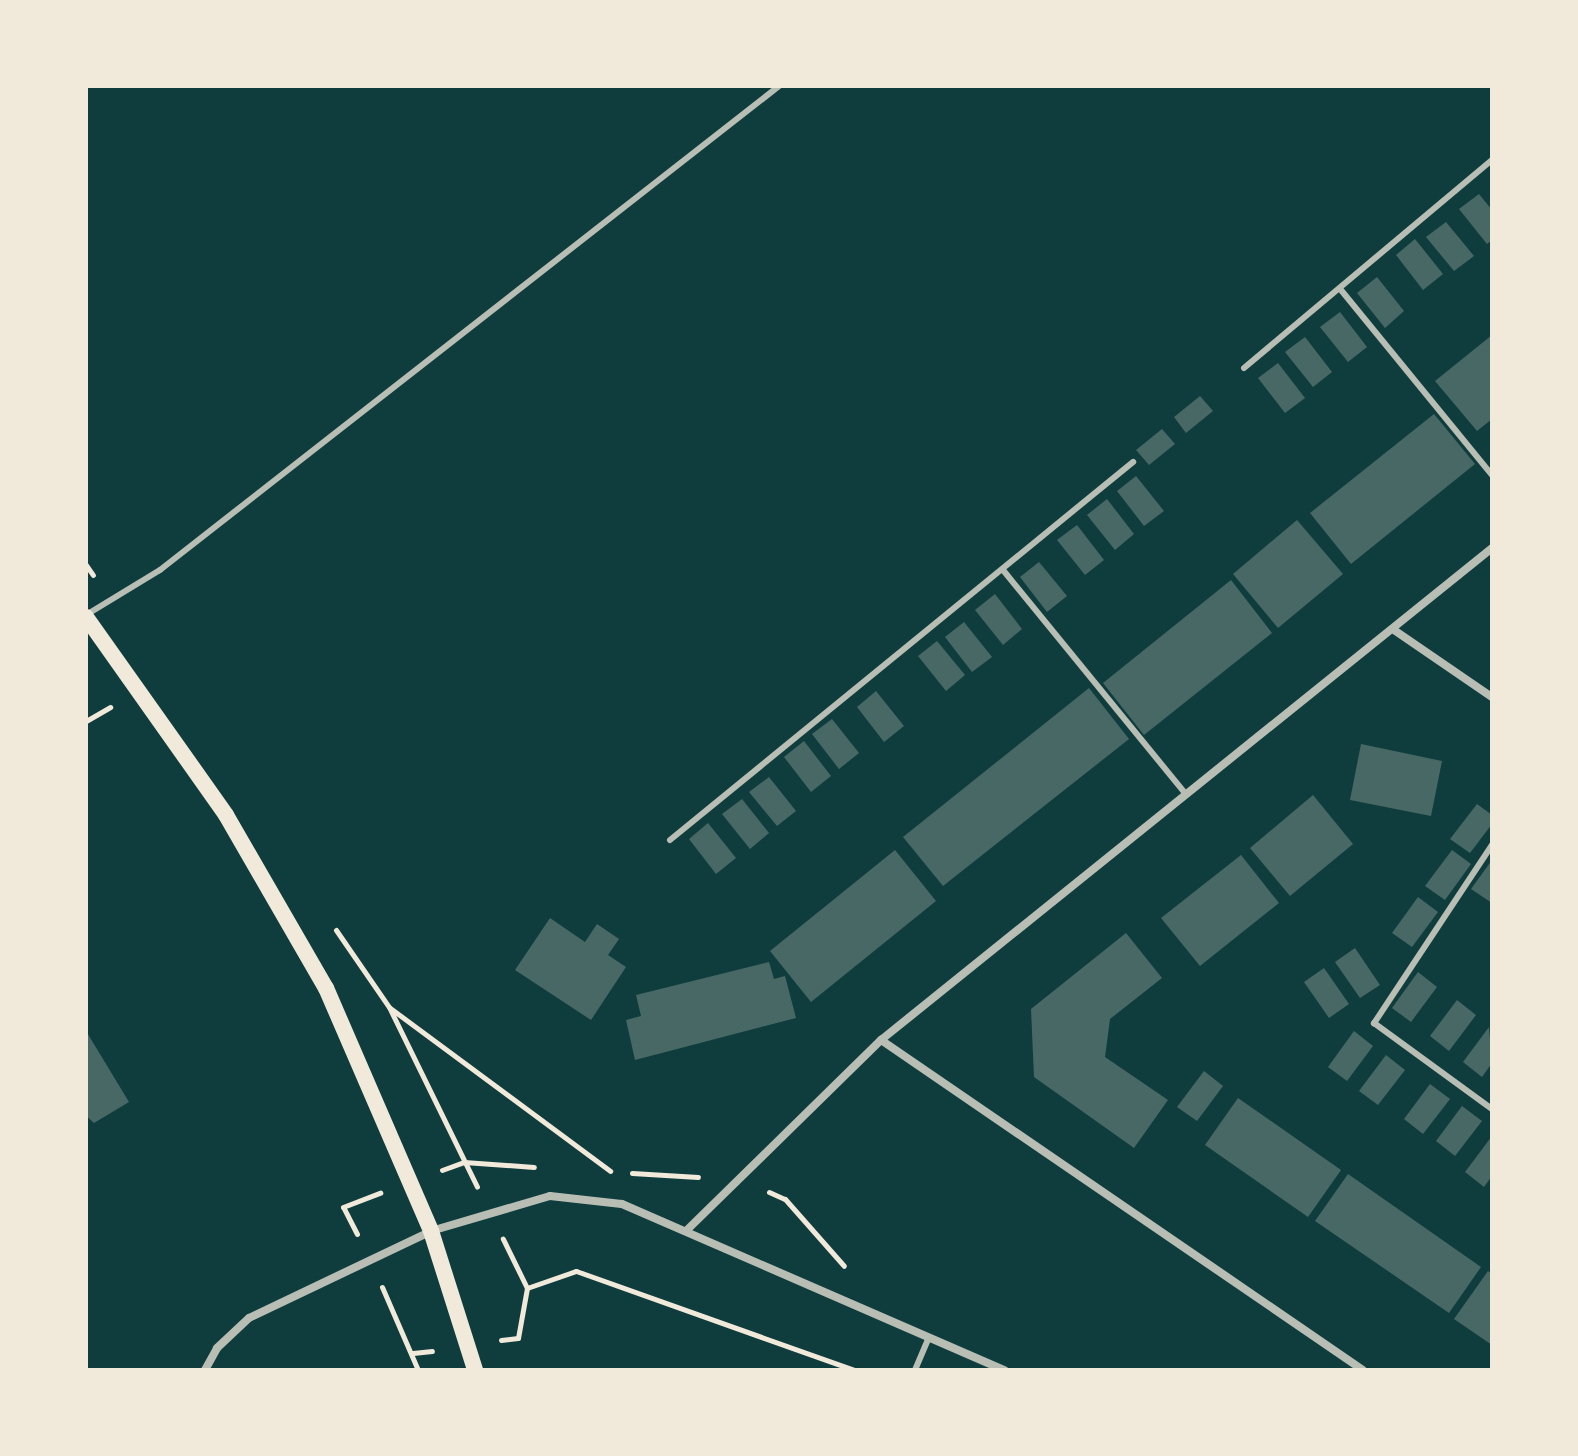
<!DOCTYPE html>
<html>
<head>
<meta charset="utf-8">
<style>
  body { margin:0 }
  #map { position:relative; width:1578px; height:1456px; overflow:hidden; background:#0f3d3e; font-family:"Open Sans",sans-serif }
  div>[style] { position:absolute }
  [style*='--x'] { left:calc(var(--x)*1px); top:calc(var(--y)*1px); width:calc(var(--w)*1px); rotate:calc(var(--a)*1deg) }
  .building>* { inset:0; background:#486865 }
  .path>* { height:5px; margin:-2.5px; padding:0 2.5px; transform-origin:2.5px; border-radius:2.5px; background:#f1e9da }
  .service>* { height:6px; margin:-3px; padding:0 3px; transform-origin:3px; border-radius:3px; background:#b8beb3 }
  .minor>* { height:8px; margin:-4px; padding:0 4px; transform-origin:4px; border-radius:4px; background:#b8beb3 }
  .secondary>* { height:16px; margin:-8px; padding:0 8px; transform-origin:8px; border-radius:8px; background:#f1e9da }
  span { translate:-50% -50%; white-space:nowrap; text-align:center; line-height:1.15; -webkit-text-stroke:8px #f1e9da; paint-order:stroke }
  .frame { position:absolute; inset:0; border:88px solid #f1e9da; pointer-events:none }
</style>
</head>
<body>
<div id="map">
  <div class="building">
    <div style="clip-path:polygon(1479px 194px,1492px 210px,1492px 240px,1487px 244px,1459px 209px)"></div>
    <div style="clip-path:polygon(1446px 222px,1474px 256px,1454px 271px,1426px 237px)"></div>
    <div style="clip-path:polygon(1415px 239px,1443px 274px,1423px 290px,1396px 255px)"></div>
    <div style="clip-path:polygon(1377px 277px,1404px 311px,1385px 328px,1357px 293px)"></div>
    <div style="clip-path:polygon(1340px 312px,1367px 347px,1348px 362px,1320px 327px)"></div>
    <div style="clip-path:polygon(1492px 335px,1492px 419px,1477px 431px,1435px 381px)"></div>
    <div style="clip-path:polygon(1305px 337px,1332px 372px,1313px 387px,1285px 352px)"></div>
    <div style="clip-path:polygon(1278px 363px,1305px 398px,1285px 413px,1258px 378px)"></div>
    <div style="clip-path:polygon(1200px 396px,1213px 411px,1186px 433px,1174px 417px)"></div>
    <div style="clip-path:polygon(1434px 414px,1475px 464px,1351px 564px,1310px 513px)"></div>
    <div style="clip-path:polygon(1162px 429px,1175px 444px,1149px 465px,1136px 450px)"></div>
    <div style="clip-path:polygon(1136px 476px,1164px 511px,1144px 526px,1117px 491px)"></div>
    <div style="clip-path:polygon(1107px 499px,1134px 534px,1115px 550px,1087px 515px)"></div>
    <div style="clip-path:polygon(1297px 520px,1343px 574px,1278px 628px,1233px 574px)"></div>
    <div style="clip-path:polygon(1077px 525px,1104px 560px,1085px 575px,1057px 540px)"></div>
    <div style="clip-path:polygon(1039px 562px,1067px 596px,1047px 612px,1020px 577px)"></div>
    <div style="clip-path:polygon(1231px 580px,1272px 633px,1144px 735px,1103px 683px)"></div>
    <div style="clip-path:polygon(995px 594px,1022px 629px,1003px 645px,975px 610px)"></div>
    <div style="clip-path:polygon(964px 622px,992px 657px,972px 672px,945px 637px)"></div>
    <div style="clip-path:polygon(937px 641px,965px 675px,946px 691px,918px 656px)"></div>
    <div style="clip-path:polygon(1089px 688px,1129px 739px,943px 886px,903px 837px)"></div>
    <div style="clip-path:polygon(876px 691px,904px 726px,884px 742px,857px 707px)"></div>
    <div style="clip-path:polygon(832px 719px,859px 753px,839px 769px,812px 734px)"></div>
    <div style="clip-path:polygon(804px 741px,831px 776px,811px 792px,784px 757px)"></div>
    <div style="clip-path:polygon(1361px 744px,1442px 761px,1431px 816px,1350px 800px)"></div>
    <div style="clip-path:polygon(769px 777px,796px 811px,777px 826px,749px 792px)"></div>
    <div style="clip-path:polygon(1313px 795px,1353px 844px,1290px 896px,1250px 848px)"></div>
    <div style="clip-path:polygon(742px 799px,769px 833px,750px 849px,722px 814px)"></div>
    <div style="clip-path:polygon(1477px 804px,1492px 815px,1492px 824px,1470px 853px,1450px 839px)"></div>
    <div style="clip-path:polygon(708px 823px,736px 858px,716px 874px,689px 839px)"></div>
    <div style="clip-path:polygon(895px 850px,936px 901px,811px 1002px,770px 951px)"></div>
    <div style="clip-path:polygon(1452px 850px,1471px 864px,1445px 900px,1425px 886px)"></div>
    <div style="clip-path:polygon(1241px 855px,1279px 903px,1200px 966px,1161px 918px)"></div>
    <div style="clip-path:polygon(1492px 860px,1492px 903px,1471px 889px)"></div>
    <div style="clip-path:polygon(1418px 897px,1438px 912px,1412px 947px,1392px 933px)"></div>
    <div style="clip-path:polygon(550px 918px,585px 942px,597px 924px,619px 939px,608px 955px,626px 967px,591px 1020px,515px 970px)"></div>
    <div style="clip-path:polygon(1126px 933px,1162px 978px,1110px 1019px,1105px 1057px,1168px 1100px,1134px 1148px,1034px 1077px,1031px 1009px)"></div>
    <div style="clip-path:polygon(1355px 948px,1380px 985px,1360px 998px,1335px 962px)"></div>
    <div style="clip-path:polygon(769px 962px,774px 979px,785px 976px,796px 1018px,635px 1060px,626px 1020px,641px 1016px,636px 995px)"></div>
    <div style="clip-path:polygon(1324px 968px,1349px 1004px,1329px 1018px,1304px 982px)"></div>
    <div style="clip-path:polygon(1418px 972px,1437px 987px,1411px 1022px,1392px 1008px)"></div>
    <div style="clip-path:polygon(1457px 1000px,1476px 1015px,1449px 1051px,1430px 1036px)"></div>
    <div style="clip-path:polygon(1489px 1027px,1492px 1063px,1482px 1077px,1463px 1062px)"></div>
    <div style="clip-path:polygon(86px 1031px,129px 1102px,94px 1123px,86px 1116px)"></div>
    <div style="clip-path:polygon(1354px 1031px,1373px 1046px,1347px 1081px,1328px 1067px)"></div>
    <div style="clip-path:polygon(1386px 1055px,1405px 1070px,1378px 1105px,1359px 1091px)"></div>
    <div style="clip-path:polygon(1204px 1071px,1223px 1086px,1197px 1121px,1177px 1107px)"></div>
    <div style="clip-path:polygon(1430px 1084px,1450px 1099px,1423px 1134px,1404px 1119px)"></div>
    <div style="clip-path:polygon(1238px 1098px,1341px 1170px,1308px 1217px,1205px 1145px)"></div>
    <div style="clip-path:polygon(1462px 1106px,1482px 1121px,1455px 1156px,1436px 1141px)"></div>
    <div style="clip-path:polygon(1492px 1136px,1492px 1176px,1484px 1187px,1465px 1172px)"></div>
    <div style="clip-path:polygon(1348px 1174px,1481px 1267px,1449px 1313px,1315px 1221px)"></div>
    <div style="clip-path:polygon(1488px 1271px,1492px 1274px,1492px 1345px,1454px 1319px)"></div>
  </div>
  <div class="path">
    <div style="--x:86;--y:565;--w:12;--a:55"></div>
    <div style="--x:86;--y:721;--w:28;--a:-30"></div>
    <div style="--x:336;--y:930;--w:93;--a:55.5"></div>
    <div style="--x:389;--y:1007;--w:200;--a:63.9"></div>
    <div style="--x:390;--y:1008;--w:274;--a:36.5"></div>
    <div style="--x:442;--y:1170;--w:23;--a:-20"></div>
    <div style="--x:464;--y:1162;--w:70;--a:4.1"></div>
    <div style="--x:632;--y:1173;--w:66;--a:3.5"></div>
    <div style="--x:769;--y:1192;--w:17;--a:24"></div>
    <div style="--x:785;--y:1199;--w:89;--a:48.6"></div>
    <div style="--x:357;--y:1234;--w:30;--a:-117"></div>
    <div style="--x:343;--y:1207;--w:40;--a:-21"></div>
    <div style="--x:382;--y:1287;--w:90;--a:66.6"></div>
    <div style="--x:527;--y:1288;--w:52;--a:-19.1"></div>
    <div style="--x:576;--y:1271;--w:295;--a:19.6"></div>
    <div style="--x:501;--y:1340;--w:17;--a:-7"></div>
    <div style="--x:518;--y:1338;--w:51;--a:-79.8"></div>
    <div style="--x:527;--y:1288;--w:55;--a:-116.1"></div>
    <div style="--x:413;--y:1353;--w:19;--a:-6"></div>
  </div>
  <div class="service">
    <div style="--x:1341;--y:290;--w:239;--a:50.8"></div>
    <div style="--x:1244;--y:368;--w:324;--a:-40"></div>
    <div style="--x:1003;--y:570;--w:288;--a:50.8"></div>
    <div style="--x:86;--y:615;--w:87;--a:-31.3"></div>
    <div style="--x:160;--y:570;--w:786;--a:-38.02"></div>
    <div style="--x:670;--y:840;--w:598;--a:-39.23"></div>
    <div style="--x:1492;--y:845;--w:214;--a:123.5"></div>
    <div style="--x:1374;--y:1023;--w:146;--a:36.1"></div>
    <div style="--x:915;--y:1370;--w:34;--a:-67"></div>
  </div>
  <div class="minor">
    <div style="--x:1394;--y:630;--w:119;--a:34.4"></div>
    <div style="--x:881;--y:1040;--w:584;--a:34.4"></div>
    <div style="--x:687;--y:1230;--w:272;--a:-44.4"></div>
    <div style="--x:881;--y:1040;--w:784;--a:-38.84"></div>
    <div style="--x:205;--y:1370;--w:25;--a:-61"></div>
    <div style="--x:217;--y:1348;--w:44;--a:-43.2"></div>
    <div style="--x:249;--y:1318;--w:202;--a:-25.5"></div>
    <div style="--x:431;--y:1231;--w:124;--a:-16.4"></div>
    <div style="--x:550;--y:1196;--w:72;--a:6.3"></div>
    <div style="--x:622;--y:1204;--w:417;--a:23.5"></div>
  </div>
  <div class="secondary">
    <div style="--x:86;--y:617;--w:242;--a:54.7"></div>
    <div style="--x:226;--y:815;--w:200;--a:60"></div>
    <div style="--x:326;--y:988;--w:265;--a:66.6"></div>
    <div style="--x:431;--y:1231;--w:146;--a:72.4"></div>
  </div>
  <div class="frame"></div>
</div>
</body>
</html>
